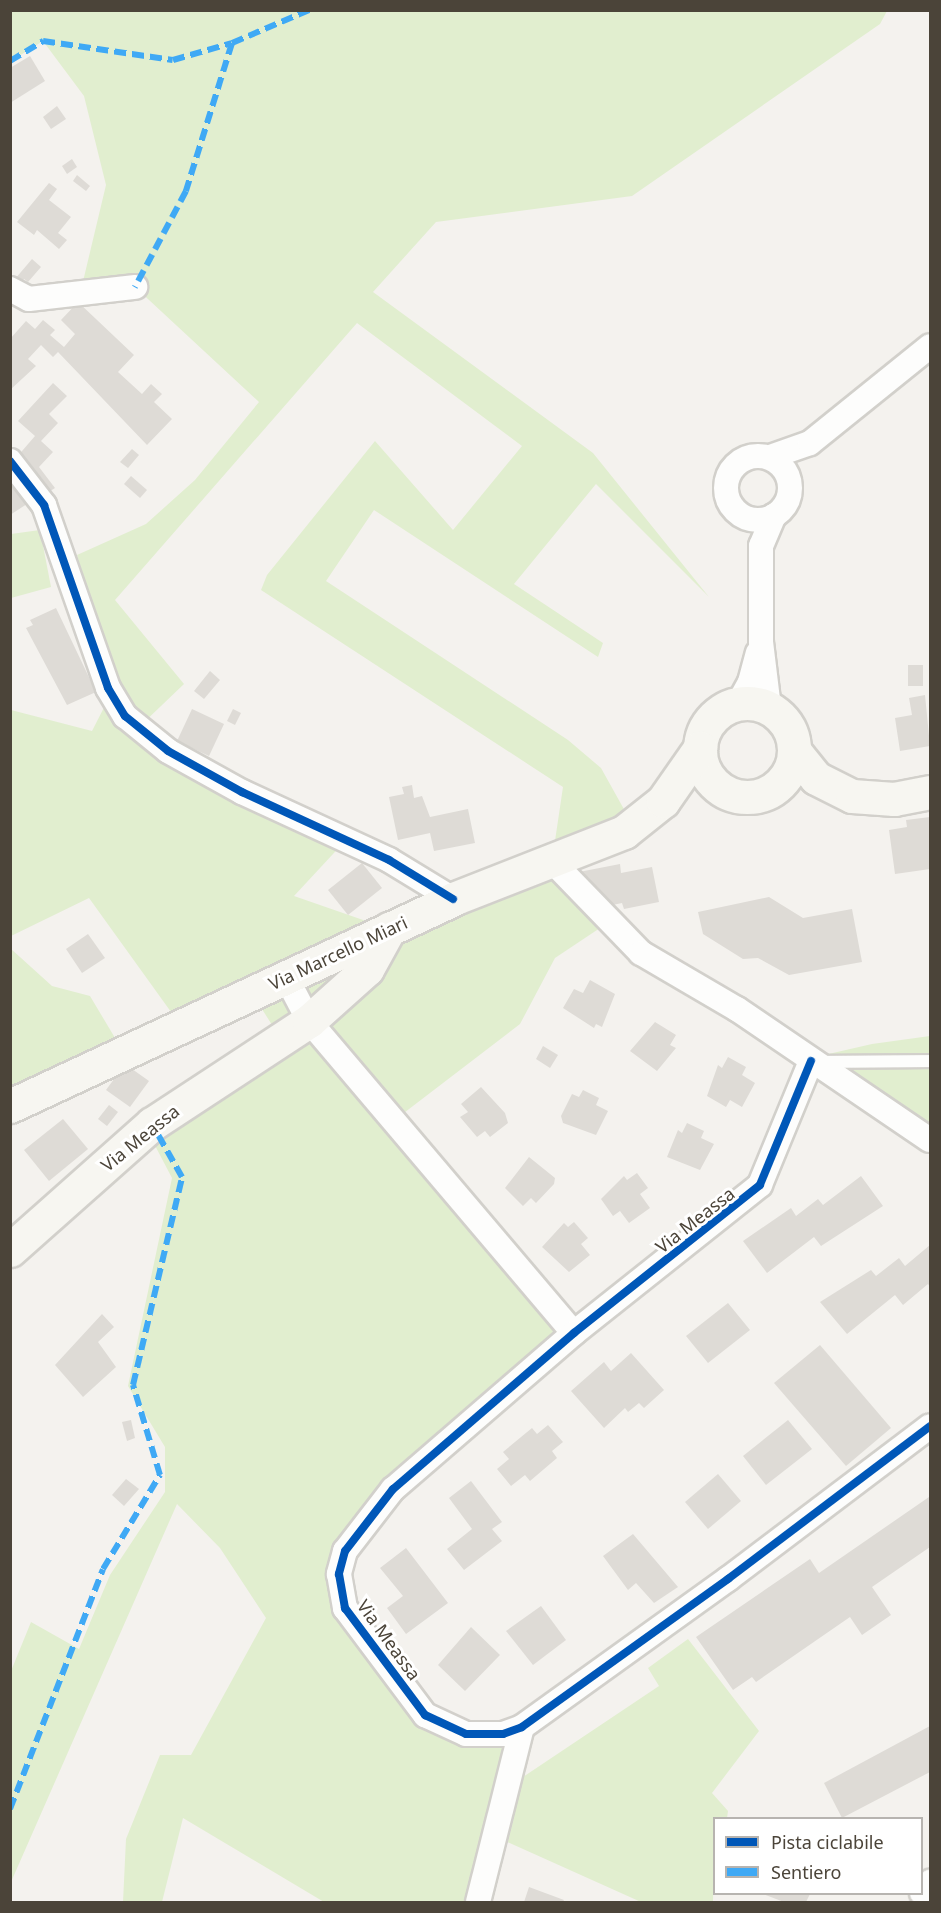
<!DOCTYPE html>
<html>
<head>
<meta charset="utf-8">
<style>
  body { margin:0 }
  #map { position:relative; width:941px; height:1913px; overflow:hidden; background:#f4f2ee; font-family:"Noto Sans",sans-serif }
  div>[style] { position:absolute }
  [style*='--x'] { left:calc(var(--x)*1px); top:calc(var(--y)*1px); width:calc(var(--w)*1px); rotate:calc(var(--a)*1deg) }
  .green>* { inset:0; background:#e1eecf }
  .building>* { inset:0; background:#dedbd6 }
  .roads { filter:drop-shadow(2px 0 #d2d0cb) drop-shadow(-2px 0 #d2d0cb) drop-shadow(0 2px #d2d0cb) drop-shadow(0 -2px #d2d0cb) }
  .lane>* { height:12px; margin:-6px; padding:0 6px; transform-origin:6px; border-radius:6px; background:#fdfdfc }
  .street>* { height:24px; margin:-12px; padding:0 12px; transform-origin:12px; border-radius:12px; background:#fdfdfc }
  .street>.ring { margin:-12px; padding:0; box-sizing:content-box; background:none; border:24px solid #fdfdfc; border-radius:50% }
  .secondary>* { height:33px; margin:-16.5px; padding:0 16.5px; transform-origin:16.5px; border-radius:16.5px; background:#f7f6f1 }
  .secondary>.ring { margin:-16.5px; padding:0; box-sizing:content-box; background:none; border:33px solid #f7f6f1; border-radius:50% }
  .quiet>* { height:6px; margin-top:-3px; transform-origin:0; background:repeating-linear-gradient(90deg,#3fa9f5 0 12px,transparent 0 18px) }
  .cycleway>* { height:8px; margin:-4px; padding:0 4px; transform-origin:4px; border-radius:4px; background:#0057b8 }
  span { translate:-50% -50%; white-space:nowrap; text-align:center; line-height:1.15; -webkit-text-stroke:6px #fff; paint-order:stroke }
  .street-label { font-size:18px; color:#4b4439 }
  .frame { position:absolute; inset:0; border:12px solid #4b4439; pointer-events:none }
  .legend { position:absolute; left:713px; top:1817px; width:210px; height:78px; box-sizing:border-box; background:#fff; border:2px solid #b7b4b0; margin:0; padding:8px 10px; list-style:none; font-size:18px; color:#4b4439 }
  .legend li { display:flex; align-items:center; gap:12px; height:30px }
  .legend b { width:30px; border:2px solid #b7b4b0 }
</style>
</head>
<body>
<div id="map">
  <div class="green">
    <div style="clip-path:polygon(evenodd,11px 11px,887px 11px,880px 24px,632px 196px,436px 222px,373px 292px,593px 453px,709px 597px,596px 484px,514px 584px,603px 643px,598px 657px,374px 510px,326px 581px,568px 740px,601px 768px,635px 829px,553px 860px,612px 920px,555px 958px,520px 1024px,396px 1119px,574px 1333px,393px 1489px,343px 1573px,351px 1606px,431px 1709px,470px 1728px,529px 1719px,523px 1777px,659px 1686px,648px 1668px,688px 1639px,759px 1731px,712px 1793px,728px 1811px,727px 1818px,714px 1818px,713px 1902px,641px 1902px,503px 1840px,483px 1902px,324px 1902px,183px 1818px,162px 1902px,123px 1902px,126px 1839px,160px 1755px,191px 1755px,266px 1618px,220px 1548px,177px 1504px,11px 1882px,11px 1671px,31px 1622px,79px 1649px,110px 1575px,165px 1492px,165px 1447px,128px 1386px,172px 1178px,150px 1136px,281px 1039px,253px 995px,184px 1030px,89px 898px,11px 936px,11px 710px,92px 731px,115px 686px,77px 555px,146px 524px,195px 480px,259px 402px,135px 287px,80px 294px,106px 185px,84px 96px,43px 41px,11px 61px,11px 11px,357px 323px,522px 446px,453px 530px,375px 441px,267px 575px,261px 590px,563px 787px,552px 861px,389px 929px,294px 896px,346px 840px,138px 728px,184px 684px,115px 600px,357px 323px)"></div>
    <div style="clip-path:polygon(40px 530px,51px 587px,11px 598px,11px 534px)"></div>
    <div style="clip-path:polygon(10px 948px,52px 986px,90px 996px,127px 1058px,10px 1117px)"></div>
    <div style="clip-path:polygon(930px 1036px,930px 1130px,811px 1058px,872px 1044px)"></div>
  </div>
  <div class="building">
    <div style="clip-path:polygon(30px 56px,45px 81px,10px 103px,10px 68px)"></div>
    <div style="clip-path:polygon(57px 106px,66px 119px,51px 129px,43px 117px)"></div>
    <div style="clip-path:polygon(72px 159px,77px 167px,67px 174px,62px 166px)"></div>
    <div style="clip-path:polygon(77px 175px,90px 186px,86px 191px,73px 181px)"></div>
    <div style="clip-path:polygon(49px 183px,57px 189px,49px 200px,71px 217px,58px 233px,67px 240px,59px 249px,37px 230px,34px 235px,17px 222px)"></div>
    <div style="clip-path:polygon(32px 259px,41px 267px,28px 282px,24px 279px,20px 284px,15px 279px)"></div>
    <div style="clip-path:polygon(78px 302px,134px 355px,118px 372px,142px 394px,151px 384px,162px 394px,154px 402px,172px 419px,147px 445px,58px 352px,53px 357px,41px 345px,28px 359px,36px 366px,10px 390px,10px 339px,26px 321px,35px 329px,43px 320px,55px 330px,50px 335px,64px 347px,75px 334px,61px 320px)"></div>
    <div style="clip-path:polygon(53px 383px,67px 396px,49px 414px,58px 423px,41px 441px,53px 452px,39px 467px,55px 488px,44px 495px,16px 458px,35px 436px,18px 421px)"></div>
    <div style="clip-path:polygon(132px 449px,139px 455px,128px 468px,120px 462px)"></div>
    <div style="clip-path:polygon(10px 473px,30px 502px,10px 515px)"></div>
    <div style="clip-path:polygon(131px 476px,147px 490px,140px 498px,124px 484px)"></div>
    <div style="clip-path:polygon(56px 608px,96px 692px,67px 705px,26px 628px,33px 625px,30px 620px)"></div>
    <div style="clip-path:polygon(908px 665px,923px 665px,923px 686px,908px 686px)"></div>
    <div style="clip-path:polygon(210px 671px,220px 680px,204px 699px,194px 691px)"></div>
    <div style="clip-path:polygon(925px 695px,930px 746px,900px 751px,895px 718px,912px 715px,909px 698px)"></div>
    <div style="clip-path:polygon(192px 709px,224px 724px,209px 756px,177px 741px)"></div>
    <div style="clip-path:polygon(233px 709px,241px 713px,235px 725px,227px 721px)"></div>
    <div style="clip-path:polygon(412px 785px,414px 798px,422px 796px,430px 817px,468px 809px,475px 843px,434px 851px,430px 833px,398px 840px,389px 797px,404px 794px,402px 787px)"></div>
    <div style="clip-path:polygon(930px 817px,930px 869px,895px 874px,889px 830px,907px 827px,906px 820px)"></div>
    <div style="clip-path:polygon(362px 863px,382px 888px,348px 915px,328px 890px)"></div>
    <div style="clip-path:polygon(620px 864px,621px 873px,652px 867px,659px 902px,624px 909px,622px 903px,608px 906px,579px 872px)"></div>
    <div style="clip-path:polygon(769px 897px,803px 918px,852px 909px,862px 962px,789px 975px,758px 958px,743px 959px,703px 934px,698px 912px)"></div>
    <div style="clip-path:polygon(88px 934px,105px 958px,82px 973px,66px 949px)"></div>
    <div style="clip-path:polygon(590px 980px,615px 994px,602px 1027px,596px 1024px,594px 1028px,563px 1008px,574px 989px,583px 993px)"></div>
    <div style="clip-path:polygon(655px 1022px,676px 1035px,670px 1045px,676px 1048px,657px 1071px,630px 1051px)"></div>
    <div style="clip-path:polygon(543px 1046px,558px 1055px,550px 1068px,536px 1059px)"></div>
    <div style="clip-path:polygon(728px 1057px,746px 1067px,742px 1075px,755px 1083px,742px 1107px,730px 1100px,726px 1107px,707px 1096px,718px 1065px,722px 1068px)"></div>
    <div style="clip-path:polygon(125px 1064px,149px 1081px,130px 1107px,106px 1090px)"></div>
    <div style="clip-path:polygon(481px 1087px,505px 1113px,508px 1123px,490px 1137px,485px 1131px,477px 1137px,460px 1117px,468px 1112px,461px 1104px)"></div>
    <div style="clip-path:polygon(583px 1090px,599px 1098px,596px 1105px,608px 1111px,596px 1135px,563px 1123px,561px 1116px,572px 1094px,579px 1097px)"></div>
    <div style="clip-path:polygon(109px 1105px,118px 1112px,107px 1126px,98px 1119px)"></div>
    <div style="clip-path:polygon(63px 1119px,88px 1149px,49px 1181px,24px 1150px)"></div>
    <div style="clip-path:polygon(687px 1123px,704px 1131px,701px 1138px,714px 1144px,700px 1170px,667px 1157px,678px 1130px,682px 1133px)"></div>
    <div style="clip-path:polygon(529px 1157px,555px 1178px,554px 1184px,536px 1203px,531px 1198px,523px 1206px,505px 1188px)"></div>
    <div style="clip-path:polygon(637px 1173px,648px 1188px,640px 1194px,650px 1208px,629px 1223px,620px 1211px,613px 1216px,601px 1199px,624px 1176px,627px 1180px)"></div>
    <div style="clip-path:polygon(861px 1176px,883px 1206px,821px 1246px,814px 1237px,767px 1273px,743px 1241px,791px 1208px,796px 1216px,818px 1199px,823px 1205px)"></div>
    <div style="clip-path:polygon(574px 1222px,588px 1238px,581px 1244px,590px 1255px,569px 1272px,542px 1247px,564px 1223px,568px 1227px)"></div>
    <div style="clip-path:polygon(930px 1245px,930px 1287px,928px 1284px,903px 1305px,895px 1295px,847px 1334px,820px 1302px,871px 1270px,876px 1276px,899px 1258px,905px 1266px)"></div>
    <div style="clip-path:polygon(728px 1303px,750px 1330px,708px 1363px,686px 1336px)"></div>
    <div style="clip-path:polygon(102px 1314px,114px 1327px,98px 1342px,116px 1367px,83px 1397px,55px 1365px)"></div>
    <div style="clip-path:polygon(820px 1345px,891px 1428px,846px 1466px,774px 1383px)"></div>
    <div style="clip-path:polygon(631px 1353px,664px 1390px,644px 1408px,639px 1403px,628px 1412px,625px 1408px,604px 1428px,571px 1391px,604px 1362px,611px 1371px)"></div>
    <div style="clip-path:polygon(131px 1420px,135px 1438px,127px 1441px,122px 1422px)"></div>
    <div style="clip-path:polygon(788px 1420px,812px 1449px,766px 1485px,743px 1456px)"></div>
    <div style="clip-path:polygon(548px 1425px,563px 1442px,552px 1451px,557px 1458px,530px 1481px,525px 1475px,511px 1486px,497px 1469px,509px 1459px,503px 1452px,532px 1428px,537px 1434px)"></div>
    <div style="clip-path:polygon(718px 1474px,741px 1501px,708px 1529px,685px 1502px)"></div>
    <div style="clip-path:polygon(126px 1479px,139px 1489px,124px 1506px,112px 1495px)"></div>
    <div style="clip-path:polygon(471px 1481px,502px 1522px,492px 1529px,502px 1541px,464px 1570px,447px 1549px,472px 1529px,449px 1498px)"></div>
    <div style="clip-path:polygon(929px 1497px,930px 1547px,872px 1587px,891px 1615px,862px 1635px,850px 1617px,756px 1682px,752px 1677px,733px 1690px,696px 1637px,810px 1559px,819px 1573px)"></div>
    <div style="clip-path:polygon(633px 1534px,678px 1587px,654px 1603px,636px 1583px,628px 1590px,603px 1556px)"></div>
    <div style="clip-path:polygon(406px 1548px,448px 1603px,406px 1634px,387px 1608px,403px 1596px,380px 1568px)"></div>
    <div style="clip-path:polygon(541px 1606px,566px 1640px,533px 1665px,506px 1631px)"></div>
    <div style="clip-path:polygon(471px 1627px,500px 1655px,465px 1691px,438px 1665px)"></div>
    <div style="clip-path:polygon(930px 1726px,930px 1772px,842px 1818px,824px 1783px)"></div>
    <div style="clip-path:polygon(529px 1887px,564px 1900px,563px 1902px,524px 1902px)"></div>
    <div style="clip-path:polygon(763px 1894px,810px 1894px,806px 1902px,784px 1902px)"></div>
  </div>
  <div class="roads">
    <div class="lane">
      <div style="--x:821;--y:1062;--w:109;--a:-0.5"></div>
    </div>
    <div class="street">
      <div style="--x:10;--y:289;--w:21;--a:28"></div>
      <div style="--x:29;--y:299;--w:107;--a:-6.5"></div>
      <div class="ring" style="left:726px;top:456px;width:40px;height:40px"></div>
      <div style="--x:770;--y:457;--w:42;--a:-19.3"></div>
      <div style="--x:810;--y:443;--w:154;--a:-38.9"></div>
      <div style="--x:10;--y:461;--w:56;--a:52.3"></div>
      <div style="--x:44;--y:505;--w:194;--a:70.7"></div>
      <div style="--x:108;--y:688;--w:33;--a:59"></div>
      <div style="--x:125;--y:716;--w:55;--a:39.1"></div>
      <div style="--x:168;--y:751;--w:85;--a:29"></div>
      <div style="--x:242;--y:792;--w:162;--a:24.8"></div>
      <div style="--x:389;--y:860;--w:75;--a:31.4"></div>
      <div style="--x:738;--y:704;--w:25;--a:-61"></div>
      <div style="--x:750;--y:682;--w:30;--a:-75"></div>
      <div style="--x:769;--y:708;--w:66;--a:-96.9"></div>
      <div style="--x:761;--y:642;--w:96;--a:-90"></div>
      <div style="--x:761;--y:546;--w:33;--a:-67"></div>
      <div style="--x:552;--y:861;--w:128;--a:45.9"></div>
      <div style="--x:641;--y:953;--w:111;--a:30.3"></div>
      <div style="--x:737;--y:1009;--w:233;--a:34.2"></div>
      <div style="--x:286;--y:977;--w:50;--a:62.4"></div>
      <div style="--x:309;--y:1021;--w:409;--a:49.7"></div>
      <div style="--x:811;--y:1061;--w:134;--a:112.4"></div>
      <div style="--x:760;--y:1185;--w:238;--a:141.5"></div>
      <div style="--x:574;--y:1333;--w:239;--a:139.2"></div>
      <div style="--x:393;--y:1489;--w:78;--a:127.7"></div>
      <div style="--x:345;--y:1551;--w:24;--a:105"></div>
      <div style="--x:339;--y:1574;--w:35;--a:80"></div>
      <div style="--x:345;--y:1608;--w:134;--a:53.2"></div>
      <div style="--x:425;--y:1715;--w:45;--a:24.9"></div>
      <div style="--x:466;--y:1734;--w:37;--a:0"></div>
      <div style="--x:503;--y:1734;--w:20;--a:-20"></div>
      <div style="--x:522;--y:1727;--w:254;--a:-35.7"></div>
      <div style="--x:728;--y:1579;--w:253;--a:-37.1"></div>
      <div style="--x:922;--y:1893;--w:14;--a:-54"></div>
      <div style="--x:478;--y:1902;--w:180;--a:-75.9"></div>
    </div>
    <div class="secondary">
      <div class="ring" style="left:700px;top:703px;width:61px;height:61px"></div>
      <div style="--x:795;--y:752;--w:33;--a:51"></div>
      <div style="--x:816;--y:778;--w:40;--a:26.6"></div>
      <div style="--x:852;--y:796;--w:42;--a:4.1"></div>
      <div style="--x:894;--y:799;--w:37;--a:-11"></div>
      <div style="--x:10;--y:1106;--w:489;--a:-25"></div>
      <div style="--x:453;--y:899;--w:184;--a:-21.4"></div>
      <div style="--x:624;--y:832;--w:50;--a:-38.5"></div>
      <div style="--x:663;--y:801;--w:65;--a:-55.1"></div>
      <div style="--x:10;--y:1250;--w:190;--a:-41.6"></div>
      <div style="--x:152;--y:1124;--w:188;--a:-33.3"></div>
      <div style="--x:309;--y:1021;--w:78;--a:-41.9"></div>
      <div style="--x:367;--y:969;--w:46;--a:-61.2"></div>
    </div>
  </div>
  <div class="quiet">
    <div style="--x:232;--y:43;--w:84;--a:-23.2"></div>
    <div style="--x:10;--y:61;--w:39;--a:-31"></div>
    <div style="--x:43;--y:41;--w:131;--a:8.3"></div>
    <div style="--x:173;--y:60;--w:61;--a:-16.1"></div>
    <div style="--x:232;--y:43;--w:155;--a:107.3"></div>
    <div style="--x:186;--y:191;--w:109;--a:118"></div>
    <div style="--x:10;--y:1809;--w:257;--a:-68.8"></div>
    <div style="--x:103;--y:1569;--w:110;--a:-58.8"></div>
    <div style="--x:160;--y:1475;--w:94;--a:-106.7"></div>
    <div style="--x:133;--y:1385;--w:214;--a:-76.7"></div>
    <div style="--x:182;--y:1177;--w:61;--a:-119.5"></div>
  </div>
  <div class="cycleway">
    <div style="--x:10;--y:461;--w:56;--a:52.3"></div>
    <div style="--x:44;--y:505;--w:194;--a:70.7"></div>
    <div style="--x:108;--y:688;--w:33;--a:59"></div>
    <div style="--x:125;--y:716;--w:55;--a:39.1"></div>
    <div style="--x:168;--y:751;--w:85;--a:29"></div>
    <div style="--x:242;--y:792;--w:162;--a:24.8"></div>
    <div style="--x:389;--y:860;--w:75;--a:31.4"></div>
    <div style="--x:811;--y:1061;--w:134;--a:112.4"></div>
    <div style="--x:760;--y:1185;--w:238;--a:141.5"></div>
    <div style="--x:574;--y:1333;--w:239;--a:139.2"></div>
    <div style="--x:393;--y:1489;--w:78;--a:127.7"></div>
    <div style="--x:345;--y:1551;--w:24;--a:105"></div>
    <div style="--x:339;--y:1574;--w:35;--a:80"></div>
    <div style="--x:345;--y:1608;--w:134;--a:53.2"></div>
    <div style="--x:425;--y:1715;--w:45;--a:24.9"></div>
    <div style="--x:466;--y:1734;--w:37;--a:0"></div>
    <div style="--x:503;--y:1734;--w:20;--a:-20"></div>
    <div style="--x:522;--y:1727;--w:254;--a:-35.7"></div>
    <div style="--x:728;--y:1579;--w:253;--a:-37.1"></div>
  </div>
  <div class="street-label">
    <span style="left:338px;top:953px;rotate:-25deg">Via Marcello Miari</span>
    <span style="left:140px;top:1138px;rotate:-39deg">Via Meassa</span>
    <span style="left:695px;top:1220px;rotate:-38deg">Via Meassa</span>
    <span style="left:389px;top:1640px;rotate:54deg">Via Meassa</span>
  </div>
  <div class="frame"></div>
  <ul class="legend">
  <li><b style="height:8px;background:#0057b8"></b>Pista ciclabile</li>
  <li><b style="height:8px;background:#3fa9f5"></b>Sentiero</li>
  </ul>
</div>
</body>
</html>
